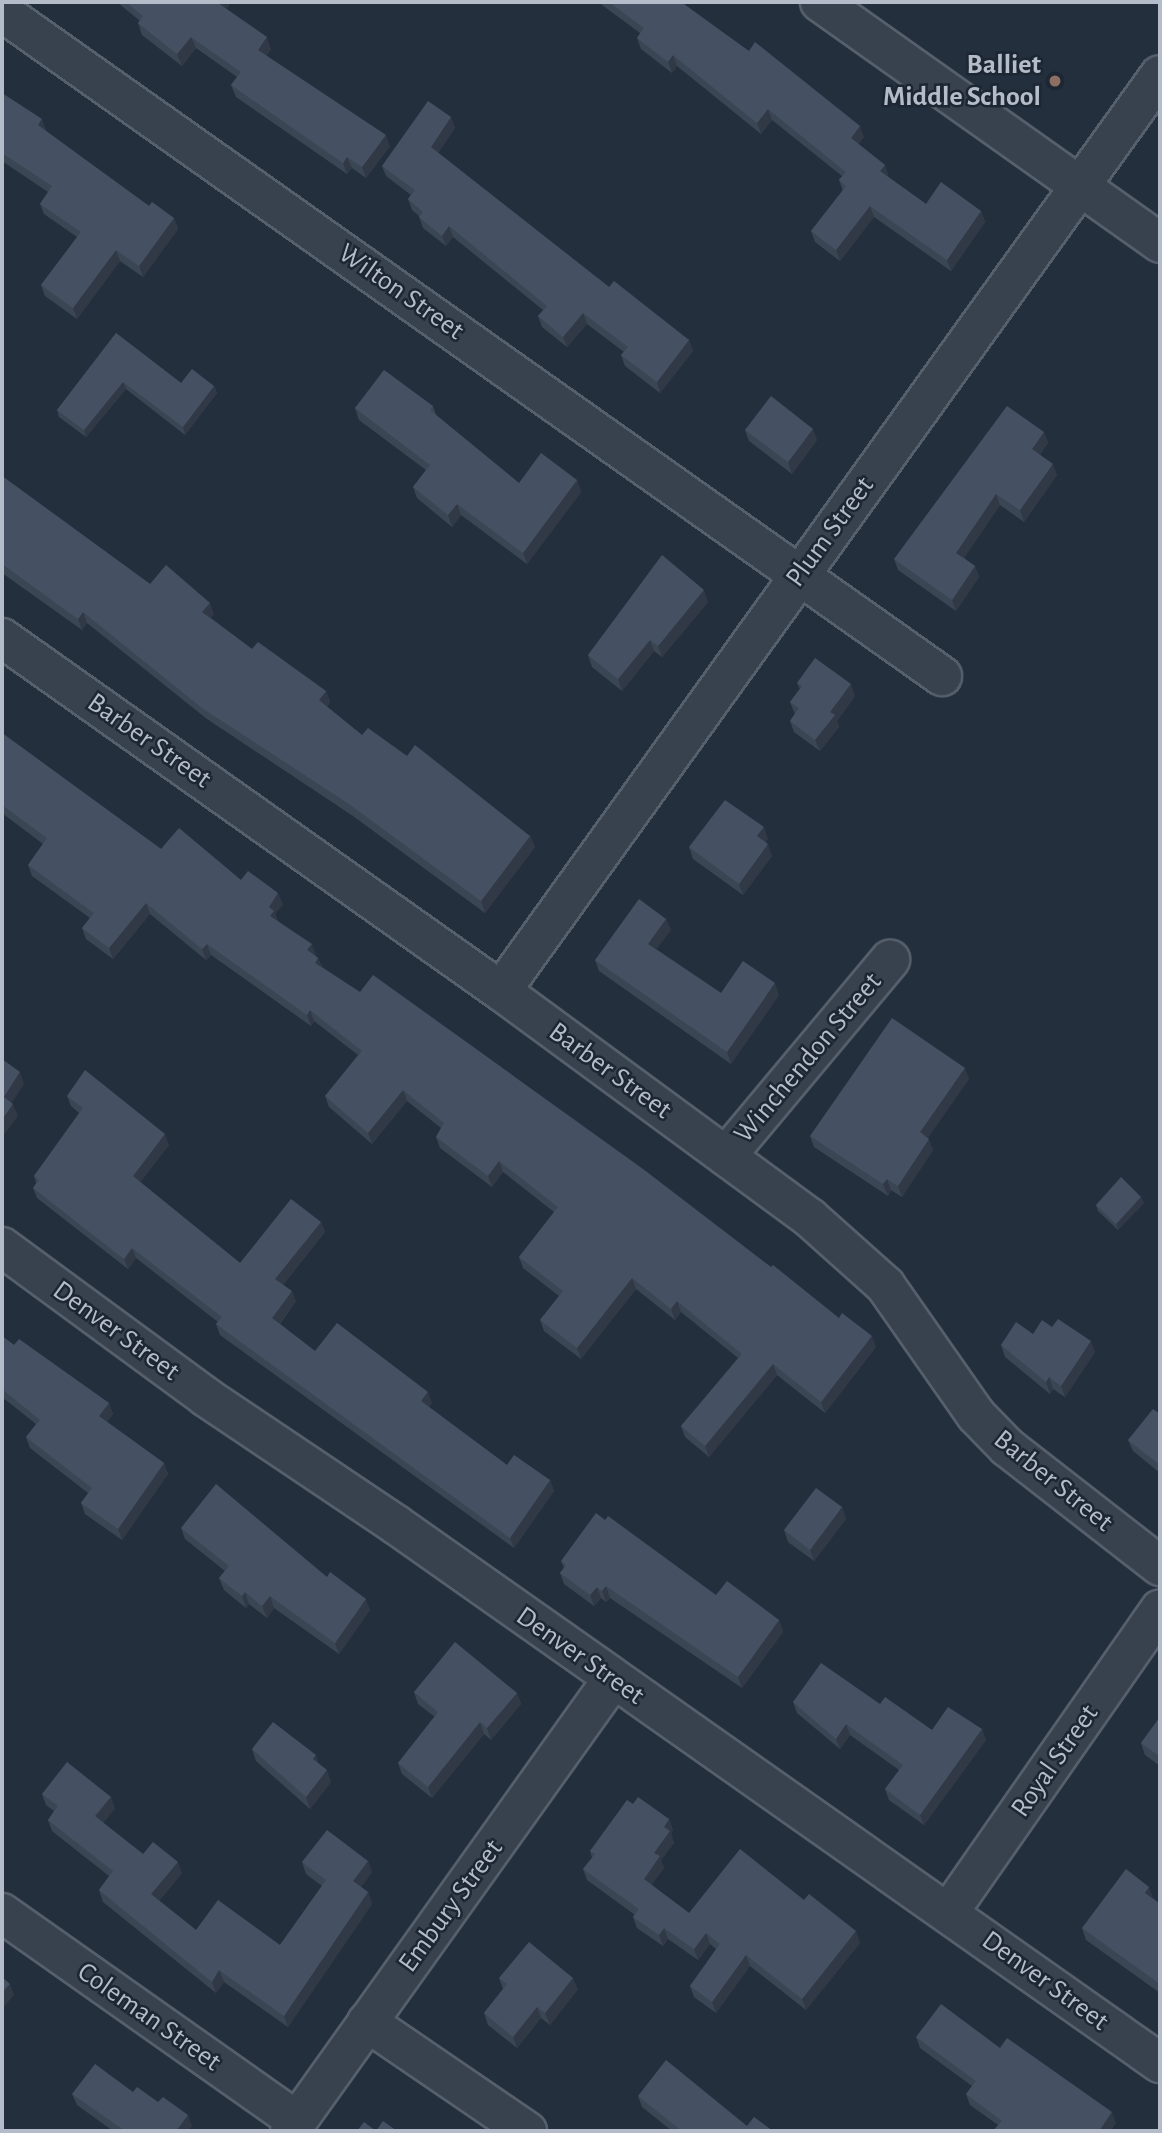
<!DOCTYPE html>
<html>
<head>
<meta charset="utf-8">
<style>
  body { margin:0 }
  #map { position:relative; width:1162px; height:2133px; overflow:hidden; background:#242f3e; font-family:"Alegreya Sans",sans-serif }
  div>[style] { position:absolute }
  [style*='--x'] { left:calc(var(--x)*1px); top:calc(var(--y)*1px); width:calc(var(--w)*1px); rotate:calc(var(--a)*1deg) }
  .roads { filter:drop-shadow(2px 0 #565f6c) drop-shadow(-2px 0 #565f6c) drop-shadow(0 2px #565f6c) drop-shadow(0 -2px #565f6c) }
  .minor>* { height:38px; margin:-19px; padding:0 19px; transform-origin:19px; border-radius:19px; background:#38414e }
  .wall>* { inset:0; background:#3b4654 }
  .shaded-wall>* { inset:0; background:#303945 }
  .building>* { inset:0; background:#455162 }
  .dots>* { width:19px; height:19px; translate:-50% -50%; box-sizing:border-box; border:4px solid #1d2633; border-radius:50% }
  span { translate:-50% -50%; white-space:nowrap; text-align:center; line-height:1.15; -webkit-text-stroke:5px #1d2633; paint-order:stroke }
  .poi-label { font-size:28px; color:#b4bcc9; font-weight:700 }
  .right { translate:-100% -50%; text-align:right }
  .street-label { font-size:28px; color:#b4bcc9 }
  .frame { position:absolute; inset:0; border:4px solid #b4bcc9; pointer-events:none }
</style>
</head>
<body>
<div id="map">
  <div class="roads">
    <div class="minor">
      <div style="--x:820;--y:2;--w:417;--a:35.3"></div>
      <div style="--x:2;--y:12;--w:1151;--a:35.24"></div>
      <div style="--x:2;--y:638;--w:611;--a:35.28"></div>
      <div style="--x:501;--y:991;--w:383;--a:36.3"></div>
      <div style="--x:810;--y:1218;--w:101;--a:41.8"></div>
      <div style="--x:885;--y:1285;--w:159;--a:55"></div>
      <div style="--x:976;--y:1415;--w:45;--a:45.9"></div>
      <div style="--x:1007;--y:1447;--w:194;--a:37.9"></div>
      <div style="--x:501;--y:991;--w:1128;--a:-54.27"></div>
      <div style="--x:726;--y:1156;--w:256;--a:-50.1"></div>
      <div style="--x:2;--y:1247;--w:253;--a:36.3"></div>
      <div style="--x:206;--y:1397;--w:228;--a:33.9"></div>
      <div style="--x:395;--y:1524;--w:936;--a:35.17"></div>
      <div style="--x:949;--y:1912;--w:369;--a:-55.1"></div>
      <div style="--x:2;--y:1913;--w:361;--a:35.2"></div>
      <div style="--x:367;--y:2022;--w:194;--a:34.3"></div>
      <div style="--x:290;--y:2131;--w:554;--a:-54.47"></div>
    </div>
  </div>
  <div class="wall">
    <div style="clip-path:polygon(117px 2px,227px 2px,229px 6px,226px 9px,271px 49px,266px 56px,390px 146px,366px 178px,352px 168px,347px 174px,236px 97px,231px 85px,237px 77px,196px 48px,182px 66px,142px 35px,138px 23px,140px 21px)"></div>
    <div style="clip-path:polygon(598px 2px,681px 2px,864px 137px,858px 144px,885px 165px,888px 177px,926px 204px,981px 211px,985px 222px,951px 271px,874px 217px,840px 261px,815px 242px,811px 231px,843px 191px,839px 180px,842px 176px,772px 120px,761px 134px,677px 66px,672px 73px,641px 49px,637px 38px,640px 33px)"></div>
    <div style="clip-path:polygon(2px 93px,46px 130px,45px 131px,149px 206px,174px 218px,178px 229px,143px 277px,120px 261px,77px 319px,45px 296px,41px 285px,77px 237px,44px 214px,40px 204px,48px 192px,2px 161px)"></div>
    <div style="clip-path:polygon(451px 117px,455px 128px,438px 153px,609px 287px,689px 340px,693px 351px,660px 393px,625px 366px,621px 355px,624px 352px,587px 324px,567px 347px,542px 327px,538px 316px,543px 310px,453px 237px,446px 246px,423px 228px,419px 217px,419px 216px,412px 210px,408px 199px,411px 195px,386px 176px,382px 166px)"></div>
    <div style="clip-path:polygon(116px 333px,181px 383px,214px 386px,217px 393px,185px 435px,126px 389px,86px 437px,59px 417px,57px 410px)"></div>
    <div style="clip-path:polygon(433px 406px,436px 415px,519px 483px,577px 480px,581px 492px,527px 564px,461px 515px,452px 527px,417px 498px,413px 487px,426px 470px,359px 420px,355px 408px)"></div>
    <div style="clip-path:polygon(745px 430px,817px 440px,792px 474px,749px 441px)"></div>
    <div style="clip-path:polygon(1044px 432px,1048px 443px,1040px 455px,1057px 475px,1024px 522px,1000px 505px,964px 558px,975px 566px,979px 577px,956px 611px,898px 570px,894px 559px)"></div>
    <div style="clip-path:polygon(2px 476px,150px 584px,214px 614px,211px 618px,252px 649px,326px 691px,330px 702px,327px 707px,362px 735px,407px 756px,530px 836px,535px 847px,485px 913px,353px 816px,207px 719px,87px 623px,82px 630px,2px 573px)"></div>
    <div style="clip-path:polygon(708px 602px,662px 657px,654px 651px,622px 691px,592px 667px,588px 655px)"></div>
    <div style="clip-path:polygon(797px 683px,855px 696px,837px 721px,839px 727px,820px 751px,794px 732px,790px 721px,795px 714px,790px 702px,800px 689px)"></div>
    <div style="clip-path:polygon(2px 733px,161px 849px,241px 880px,283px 904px,275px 914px,278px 921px,318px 958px,322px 967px,771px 1267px,876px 1347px,825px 1413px,777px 1375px,709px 1457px,685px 1437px,681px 1426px,738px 1358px,681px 1312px,675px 1320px,636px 1289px,581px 1359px,544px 1331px,540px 1320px,559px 1296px,523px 1268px,519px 1257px,554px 1212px,503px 1172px,492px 1187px,440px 1148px,436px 1137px,441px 1128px,407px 1101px,372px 1144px,329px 1107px,325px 1096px,358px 1055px,314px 1021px,311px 1026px,211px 955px,206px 960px,150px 914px,113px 959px,86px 939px,82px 928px,90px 918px,32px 876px,28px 865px,43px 844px,2px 813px)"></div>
    <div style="clip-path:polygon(768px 839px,765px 842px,772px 856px,743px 895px,693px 859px,689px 847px)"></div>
    <div style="clip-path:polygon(666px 919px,671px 930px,656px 949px,721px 993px,779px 995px,731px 1064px,599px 971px,595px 960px)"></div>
    <div style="clip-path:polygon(969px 1079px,927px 1138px,933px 1150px,902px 1197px,891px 1190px,888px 1196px,814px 1147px,810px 1136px)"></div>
    <div style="clip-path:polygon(67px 1096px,169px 1145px,140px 1182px,240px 1263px,321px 1222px,325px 1232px,283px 1285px,296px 1301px,280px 1324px,315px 1351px,432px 1403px,429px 1407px,507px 1465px,550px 1480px,554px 1491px,514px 1548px,220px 1335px,216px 1324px,218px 1322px,136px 1258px,128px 1269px,37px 1198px,33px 1188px,36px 1183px,34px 1176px,79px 1113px,71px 1106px)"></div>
    <div style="clip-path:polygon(1144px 1203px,1118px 1230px,1098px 1211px,1096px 1205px)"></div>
    <div style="clip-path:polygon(1033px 1334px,1095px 1352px,1065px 1397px,1053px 1389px,1050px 1394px,1005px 1357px,1001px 1345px)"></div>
    <div style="clip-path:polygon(2px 1336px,14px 1345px,109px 1403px,113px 1414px,107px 1422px,164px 1463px,168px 1474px,122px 1540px,85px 1514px,81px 1503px,88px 1493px,30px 1448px,26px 1437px,36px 1424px,2px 1397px)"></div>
    <div style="clip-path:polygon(1160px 1414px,1160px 1473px,1133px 1451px,1128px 1440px)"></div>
    <div style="clip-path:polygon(842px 1507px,846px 1519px,814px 1561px,788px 1542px,784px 1530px)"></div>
    <div style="clip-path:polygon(181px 1528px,327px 1577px,370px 1610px,339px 1654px,274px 1608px,267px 1618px,249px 1604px,246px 1608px,224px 1590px,219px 1578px,225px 1571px,185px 1539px)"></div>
    <div style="clip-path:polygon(561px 1561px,716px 1595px,779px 1620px,783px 1632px,742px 1688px,610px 1598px,606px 1602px,601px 1598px,594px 1606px,564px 1584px,560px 1573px,564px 1568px)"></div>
    <div style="clip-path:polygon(414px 1692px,517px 1693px,521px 1704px,491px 1740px,484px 1734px,432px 1798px,402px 1774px,398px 1763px,435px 1717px,418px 1704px)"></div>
    <div style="clip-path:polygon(793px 1702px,880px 1704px,932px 1730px,982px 1729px,986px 1740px,924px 1825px,889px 1800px,885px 1789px,899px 1770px,850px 1735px,840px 1749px,797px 1713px)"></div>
    <div style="clip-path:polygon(1160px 1717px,1160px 1766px,1145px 1755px,1141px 1743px)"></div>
    <div style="clip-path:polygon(252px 1749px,319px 1765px,331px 1782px,310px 1809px,256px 1761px)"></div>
    <div style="clip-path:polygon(42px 1794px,115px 1808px,103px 1823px,143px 1854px,182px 1873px,159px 1901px,196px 1930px,280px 1945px,322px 1886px,306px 1874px,302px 1862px,368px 1861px,372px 1872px,361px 1887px,368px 1892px,372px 1904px,288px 2027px,224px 1982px,216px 1993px,103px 1902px,99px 1890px,109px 1876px,52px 1831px,48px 1820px,54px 1811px,46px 1805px)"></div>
    <div style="clip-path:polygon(633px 1804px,669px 1819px,673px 1830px,671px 1833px,674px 1843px,661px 1860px,664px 1868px,651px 1885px,689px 1913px,804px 1900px,860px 1943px,806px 2010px,750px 1966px,716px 2013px,694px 1997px,690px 1986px,716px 1949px,710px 1944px,698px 1960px,668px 1939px,663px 1946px,637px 1928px,633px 1917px,635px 1915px,587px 1880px,583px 1869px,592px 1858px,590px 1851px)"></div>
    <div style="clip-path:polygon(1153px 1898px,1160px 1904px,1160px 1993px,1086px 1940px,1082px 1928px)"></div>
    <div style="clip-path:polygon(499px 1978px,578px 1989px,550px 2025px,541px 2018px,517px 2048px,488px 2025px,484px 2013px,503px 1989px)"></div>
    <div style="clip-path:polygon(916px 2037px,1000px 2048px,1116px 2123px,1110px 2131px,993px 2131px,998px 2125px,970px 2105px,966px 2094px,972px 2086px,920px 2048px)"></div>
    <div style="clip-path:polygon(133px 2092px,158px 2102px,192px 2126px,188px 2131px,113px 2131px,77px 2105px,72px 2094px)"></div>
    <div style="clip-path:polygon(638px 2096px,747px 2126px,773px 2131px,672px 2131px,642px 2107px)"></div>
  </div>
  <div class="shaded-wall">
    <div style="clip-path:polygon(219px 2px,227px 2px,229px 6px,222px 14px,218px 3px)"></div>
    <div style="clip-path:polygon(191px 37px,196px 48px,182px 66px,177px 54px)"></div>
    <div style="clip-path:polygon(267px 37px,271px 49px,262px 61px,258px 50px)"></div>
    <div style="clip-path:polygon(673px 55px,677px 66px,672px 73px,668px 62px)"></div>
    <div style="clip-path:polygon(768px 109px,772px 120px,761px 134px,757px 123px)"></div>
    <div style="clip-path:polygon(451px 117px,455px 128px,435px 158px,431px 147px)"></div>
    <div style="clip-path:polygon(42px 119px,46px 130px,41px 136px,38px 125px)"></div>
    <div style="clip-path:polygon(860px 126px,864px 137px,855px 149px,851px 138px)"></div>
    <div style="clip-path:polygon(386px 135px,390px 146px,366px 178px,362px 167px)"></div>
    <div style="clip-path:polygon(347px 157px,352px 168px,347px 174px,343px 163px)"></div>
    <div style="clip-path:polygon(885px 165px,889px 177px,884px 183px,880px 171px)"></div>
    <div style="clip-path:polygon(870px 206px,874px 217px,840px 261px,836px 250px)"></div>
    <div style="clip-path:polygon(981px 211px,985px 222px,951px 271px,947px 260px)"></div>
    <div style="clip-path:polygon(174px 218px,178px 229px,143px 277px,139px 266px)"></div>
    <div style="clip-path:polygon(449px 226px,453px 237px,446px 246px,442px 236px)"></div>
    <div style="clip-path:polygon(116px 250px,120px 261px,77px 319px,73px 308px)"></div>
    <div style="clip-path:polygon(583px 313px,587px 324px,567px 347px,563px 337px)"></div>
    <div style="clip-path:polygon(689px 340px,693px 351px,660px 393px,657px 382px)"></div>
    <div style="clip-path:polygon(123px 382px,126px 389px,86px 437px,84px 430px)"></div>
    <div style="clip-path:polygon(214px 386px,217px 393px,185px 435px,183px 427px)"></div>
    <div style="clip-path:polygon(813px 429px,817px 440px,792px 474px,788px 462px)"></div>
    <div style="clip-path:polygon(1044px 432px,1048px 443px,1036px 460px,1032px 449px)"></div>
    <div style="clip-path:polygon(1053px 464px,1057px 475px,1024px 522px,1020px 510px)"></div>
    <div style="clip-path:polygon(577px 480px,581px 492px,527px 564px,523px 553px)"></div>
    <div style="clip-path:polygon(996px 494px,1000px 505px,960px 564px,956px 553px)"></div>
    <div style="clip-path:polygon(457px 504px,461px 515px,452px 527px,448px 515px)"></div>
    <div style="clip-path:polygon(975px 566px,979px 577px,956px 611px,952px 600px)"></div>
    <div style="clip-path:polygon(704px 590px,708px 602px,662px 657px,658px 646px)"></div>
    <div style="clip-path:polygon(210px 603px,214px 614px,207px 623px,202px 612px)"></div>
    <div style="clip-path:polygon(83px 612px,87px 623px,82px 630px,78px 619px)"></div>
    <div style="clip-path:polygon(650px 640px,654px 651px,622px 691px,618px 679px)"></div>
    <div style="clip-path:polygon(851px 684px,855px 696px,837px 721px,839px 727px,820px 751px,815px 740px,830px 712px)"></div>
    <div style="clip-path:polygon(326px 691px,330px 702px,323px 712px,319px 700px)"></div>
    <div style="clip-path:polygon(764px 827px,768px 839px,761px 847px,757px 836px)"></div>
    <div style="clip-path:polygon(530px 836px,535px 847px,485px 913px,481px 901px)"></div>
    <div style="clip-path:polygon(768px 844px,772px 856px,743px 895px,739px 884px)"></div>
    <div style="clip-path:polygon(278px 893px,283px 904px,275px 914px,278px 922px,270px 916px,269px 907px)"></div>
    <div style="clip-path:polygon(146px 903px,150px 914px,113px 959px,109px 948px)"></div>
    <div style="clip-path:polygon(666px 919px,671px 930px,652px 955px,648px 944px)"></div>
    <div style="clip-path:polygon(207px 944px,211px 955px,206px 960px,202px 949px)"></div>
    <div style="clip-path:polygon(312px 944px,316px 955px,307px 950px)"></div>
    <div style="clip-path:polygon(318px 958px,322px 969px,315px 963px)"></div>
    <div style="clip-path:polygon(775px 983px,779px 995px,731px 1064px,727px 1052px)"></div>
    <div style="clip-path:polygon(310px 1010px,314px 1021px,311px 1026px,307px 1015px)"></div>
    <div style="clip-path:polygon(965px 1068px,969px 1079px,924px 1144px,920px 1132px)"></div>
    <div style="clip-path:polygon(20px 1072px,24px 1084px,8px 1109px,4px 1097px)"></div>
    <div style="clip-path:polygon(403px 1090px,407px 1101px,372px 1144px,368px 1133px)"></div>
    <div style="clip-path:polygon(13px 1104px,18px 1116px,2px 1137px,2px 1120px)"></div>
    <div style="clip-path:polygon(165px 1134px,169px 1145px,137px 1187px,133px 1176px)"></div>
    <div style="clip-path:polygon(929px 1139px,933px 1150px,902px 1197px,898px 1186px)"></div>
    <div style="clip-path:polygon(499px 1161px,503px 1172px,492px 1187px,488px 1176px)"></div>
    <div style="clip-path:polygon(887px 1179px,891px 1190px,888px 1196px,883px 1184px)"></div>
    <div style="clip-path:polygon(1141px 1197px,1144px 1203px,1118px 1230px,1116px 1224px)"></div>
    <div style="clip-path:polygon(321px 1222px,325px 1232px,279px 1290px,275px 1279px)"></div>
    <div style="clip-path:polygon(132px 1248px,136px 1258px,128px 1269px,124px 1259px)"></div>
    <div style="clip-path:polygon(632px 1278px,636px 1289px,581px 1359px,577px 1348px)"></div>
    <div style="clip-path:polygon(292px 1291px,296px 1301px,276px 1328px,272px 1318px)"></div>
    <div style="clip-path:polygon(677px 1301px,681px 1312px,675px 1320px,671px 1309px)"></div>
    <div style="clip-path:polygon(872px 1336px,876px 1347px,825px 1413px,821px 1402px)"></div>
    <div style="clip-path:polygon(1091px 1341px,1095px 1352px,1065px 1397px,1061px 1386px)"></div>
    <div style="clip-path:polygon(773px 1364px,777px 1375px,709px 1457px,705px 1446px)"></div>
    <div style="clip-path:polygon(1049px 1377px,1053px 1389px,1050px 1394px,1046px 1382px)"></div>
    <div style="clip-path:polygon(428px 1392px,432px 1403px,425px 1412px,421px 1401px)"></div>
    <div style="clip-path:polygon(109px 1403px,113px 1414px,103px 1427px,99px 1416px)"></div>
    <div style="clip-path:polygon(164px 1463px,168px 1474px,122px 1540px,118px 1529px)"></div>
    <div style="clip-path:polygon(550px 1480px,554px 1491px,514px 1548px,510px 1538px)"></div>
    <div style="clip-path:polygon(842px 1507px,846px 1519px,814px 1561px,810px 1550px)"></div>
    <div style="clip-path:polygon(606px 1586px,610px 1598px,606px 1602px,602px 1591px)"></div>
    <div style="clip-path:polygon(597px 1587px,601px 1598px,594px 1606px,590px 1595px)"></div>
    <div style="clip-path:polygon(245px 1592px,249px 1604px,246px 1608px,242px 1596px)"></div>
    <div style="clip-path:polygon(270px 1596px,274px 1608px,267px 1618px,262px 1606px)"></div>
    <div style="clip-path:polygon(366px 1599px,370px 1610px,339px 1654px,335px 1643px)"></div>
    <div style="clip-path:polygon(779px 1620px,783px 1632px,742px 1688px,738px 1677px)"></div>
    <div style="clip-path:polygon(517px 1693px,521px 1704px,491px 1740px,487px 1728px)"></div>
    <div style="clip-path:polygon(480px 1722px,484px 1734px,432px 1798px,428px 1787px)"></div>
    <div style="clip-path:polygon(846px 1724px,850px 1735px,840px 1749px,836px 1739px)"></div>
    <div style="clip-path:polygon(982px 1729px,986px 1740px,924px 1825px,920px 1815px)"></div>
    <div style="clip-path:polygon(316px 1755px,320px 1767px,313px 1759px)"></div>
    <div style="clip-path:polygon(327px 1770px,331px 1782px,310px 1809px,306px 1797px)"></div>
    <div style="clip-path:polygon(111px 1797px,115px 1808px,99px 1828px,95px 1816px)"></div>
    <div style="clip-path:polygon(669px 1819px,673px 1830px,671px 1833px,674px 1843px,661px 1860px,664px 1868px,648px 1890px,644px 1879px,664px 1827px)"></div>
    <div style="clip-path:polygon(368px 1861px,372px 1872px,357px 1893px,353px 1881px)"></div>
    <div style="clip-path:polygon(178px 1862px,182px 1873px,155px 1906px,151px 1894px)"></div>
    <div style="clip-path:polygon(1149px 1887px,1153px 1898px,1149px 1904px,1145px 1893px)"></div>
    <div style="clip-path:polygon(368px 1892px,372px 1904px,288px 2027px,284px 2016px)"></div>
    <div style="clip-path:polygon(664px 1928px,668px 1939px,663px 1946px,659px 1935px)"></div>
    <div style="clip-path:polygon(856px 1931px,860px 1943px,806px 2010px,802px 1999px)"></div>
    <div style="clip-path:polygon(706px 1933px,710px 1944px,698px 1960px,694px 1949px)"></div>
    <div style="clip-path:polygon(746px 1955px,750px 1966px,716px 2013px,712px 2002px)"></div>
    <div style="clip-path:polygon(219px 1970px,224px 1982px,216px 1993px,212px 1982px)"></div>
    <div style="clip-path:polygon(573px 1978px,578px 1989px,550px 2025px,545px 2013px)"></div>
    <div style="clip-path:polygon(10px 1984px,14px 1995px,2px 2009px,2px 1993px)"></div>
    <div style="clip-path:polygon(537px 2007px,541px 2018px,517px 2048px,513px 2037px)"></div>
    <div style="clip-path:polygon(1112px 2112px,1116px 2123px,1110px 2131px,1099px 2131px)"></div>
    <div style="clip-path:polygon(188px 2115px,192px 2126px,188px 2131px,176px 2131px)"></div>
  </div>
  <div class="building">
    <div style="clip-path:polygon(126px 2px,219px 2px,218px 3px,267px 37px,258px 50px,386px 135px,362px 167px,347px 157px,343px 163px,231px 85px,241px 72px,191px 37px,177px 54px,138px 23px,143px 16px)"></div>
    <div style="clip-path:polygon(609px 2px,681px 2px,749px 51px,755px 42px,860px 126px,851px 138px,885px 165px,880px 171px,926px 204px,941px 182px,981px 211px,947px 260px,870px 206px,836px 250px,811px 231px,846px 186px,839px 180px,846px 172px,768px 109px,757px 123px,673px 55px,668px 62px,637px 38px,644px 28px)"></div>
    <div style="clip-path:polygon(2px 93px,42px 119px,38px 125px,149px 206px,152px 202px,174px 218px,139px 266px,116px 250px,73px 308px,41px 285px,81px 232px,40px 204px,52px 186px,2px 153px)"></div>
    <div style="clip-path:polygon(428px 101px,451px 117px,431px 147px,609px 287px,614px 281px,689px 340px,657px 382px,621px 355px,628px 347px,583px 313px,563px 337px,538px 316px,547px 306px,449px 226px,442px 236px,419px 217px,423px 212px,408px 199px,415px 190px,382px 166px)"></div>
    <div style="clip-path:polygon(116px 333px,181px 383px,192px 369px,214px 386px,183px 427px,123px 382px,84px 430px,57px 410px)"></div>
    <div style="clip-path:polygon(384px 370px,433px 406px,430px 410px,519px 483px,541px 453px,577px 480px,523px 553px,457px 504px,448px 515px,413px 487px,430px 465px,355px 408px)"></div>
    <div style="clip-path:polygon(771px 396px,813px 429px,788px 462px,745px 430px)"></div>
    <div style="clip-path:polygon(1007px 406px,1044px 432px,1032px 449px,1053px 464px,1020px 510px,996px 494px,956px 553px,975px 566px,952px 600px,894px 559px)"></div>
    <div style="clip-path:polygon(2px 476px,150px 584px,166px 565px,210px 603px,202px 612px,252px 649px,258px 642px,326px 691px,319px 700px,362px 735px,368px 728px,407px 756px,415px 745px,530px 836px,481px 901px,349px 804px,202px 708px,83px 612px,78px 619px,2px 564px)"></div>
    <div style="clip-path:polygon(662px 555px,704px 590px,658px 646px,650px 640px,618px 679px,588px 655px)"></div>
    <div style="clip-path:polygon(815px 658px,851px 684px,830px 712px,835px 715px,815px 740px,790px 721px,799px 708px,790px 702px,802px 686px,797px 683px)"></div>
    <div style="clip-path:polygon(2px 733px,161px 849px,179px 828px,241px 880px,248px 871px,278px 893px,269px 907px,274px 911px,270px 916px,312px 944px,307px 950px,318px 958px,315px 963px,360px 992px,373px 975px,643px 1169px,771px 1267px,773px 1265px,839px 1318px,842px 1313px,872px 1336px,821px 1402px,773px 1364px,705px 1446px,681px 1426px,742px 1354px,677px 1301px,671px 1309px,632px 1278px,577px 1348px,540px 1320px,563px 1291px,519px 1257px,558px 1207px,499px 1161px,488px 1176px,436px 1137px,444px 1123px,403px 1090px,368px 1133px,325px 1096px,362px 1051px,310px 1010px,307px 1015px,207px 944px,202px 949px,146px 903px,109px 948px,82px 928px,94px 913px,28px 865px,47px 838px,2px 805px)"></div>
    <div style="clip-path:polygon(725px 800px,764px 827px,757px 836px,768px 844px,739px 884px,689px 847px)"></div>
    <div style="clip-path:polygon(639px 899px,666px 919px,648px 944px,721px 993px,743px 961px,775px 983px,727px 1052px,595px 960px)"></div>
    <div style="clip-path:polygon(892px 1018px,965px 1068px,920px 1132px,929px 1139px,898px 1186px,887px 1179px,883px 1184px,810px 1136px)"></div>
    <div style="clip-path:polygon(2px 1059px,20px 1072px,4px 1097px,13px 1104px,2px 1120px)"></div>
    <div style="clip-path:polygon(85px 1070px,165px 1134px,133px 1176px,240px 1263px,291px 1199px,321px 1222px,275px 1279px,292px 1291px,272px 1318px,315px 1351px,337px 1323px,428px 1392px,421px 1401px,507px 1465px,514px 1455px,550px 1480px,510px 1538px,216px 1324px,222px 1317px,132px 1248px,124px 1259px,33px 1188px,39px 1180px,34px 1176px,83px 1108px,67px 1096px)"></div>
    <div style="clip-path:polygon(1121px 1177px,1141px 1197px,1116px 1224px,1096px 1205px)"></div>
    <div style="clip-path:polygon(1058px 1319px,1091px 1341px,1061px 1386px,1049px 1377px,1046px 1382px,1001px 1345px,1016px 1322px,1033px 1334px,1042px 1320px,1052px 1327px)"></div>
    <div style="clip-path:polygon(2px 1336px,14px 1345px,19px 1339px,109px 1403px,99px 1416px,164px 1463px,118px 1529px,81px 1503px,92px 1488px,26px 1437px,40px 1420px,2px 1389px)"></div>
    <div style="clip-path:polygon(1153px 1409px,1160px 1414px,1160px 1465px,1128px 1440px)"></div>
    <div style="clip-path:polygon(216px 1484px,327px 1577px,330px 1572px,366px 1599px,335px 1643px,270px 1596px,262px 1606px,245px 1592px,242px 1596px,219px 1578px,229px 1566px,181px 1528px)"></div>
    <div style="clip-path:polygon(816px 1488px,842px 1507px,810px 1550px,784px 1530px)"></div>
    <div style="clip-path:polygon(596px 1513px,605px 1520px,608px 1516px,716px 1595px,727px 1581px,779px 1620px,738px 1677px,606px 1586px,602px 1591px,597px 1587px,590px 1595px,560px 1573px,566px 1565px,561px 1561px)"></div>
    <div style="clip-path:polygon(455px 1642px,517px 1693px,487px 1728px,480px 1722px,428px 1787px,398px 1763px,438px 1712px,414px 1692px)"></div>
    <div style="clip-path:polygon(821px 1663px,880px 1704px,885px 1697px,932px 1730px,948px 1707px,982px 1729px,920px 1815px,885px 1789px,903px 1765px,846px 1724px,836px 1739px,793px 1702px)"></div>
    <div style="clip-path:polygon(1160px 1717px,1160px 1757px,1141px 1743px)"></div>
    <div style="clip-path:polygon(273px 1722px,316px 1755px,313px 1759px,327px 1770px,306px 1797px,252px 1749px)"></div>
    <div style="clip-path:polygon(67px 1762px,111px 1797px,95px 1816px,143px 1854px,153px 1842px,178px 1862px,151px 1894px,196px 1930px,218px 1900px,280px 1945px,326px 1880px,302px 1862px,327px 1830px,368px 1861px,353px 1881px,368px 1892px,284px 2016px,219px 1970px,212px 1982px,99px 1890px,113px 1871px,48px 1820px,58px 1806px,42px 1794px)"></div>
    <div style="clip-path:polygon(638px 1797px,669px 1819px,664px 1827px,670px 1831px,654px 1853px,660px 1856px,644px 1879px,689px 1913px,740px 1849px,804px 1900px,809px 1894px,856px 1931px,802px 1999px,746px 1955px,712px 2002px,690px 1986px,720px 1944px,706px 1933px,694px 1949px,664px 1928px,659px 1935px,633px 1917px,639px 1909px,583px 1869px,595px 1854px,590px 1851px,627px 1800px,633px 1804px)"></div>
    <div style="clip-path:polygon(1126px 1869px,1149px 1887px,1145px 1893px,1160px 1904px,1160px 1984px,1082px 1928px)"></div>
    <div style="clip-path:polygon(529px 1942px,573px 1978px,545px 2013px,537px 2007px,513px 2037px,484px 2013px,507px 1984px,499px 1978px)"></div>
    <div style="clip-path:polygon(2px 1977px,10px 1984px,2px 1993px)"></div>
    <div style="clip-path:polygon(941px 2004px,1000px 2048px,1007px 2038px,1112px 2112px,1099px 2131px,993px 2131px,1002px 2121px,966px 2094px,976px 2081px,916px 2037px)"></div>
    <div style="clip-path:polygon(666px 2060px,747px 2126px,754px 2117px,773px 2131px,682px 2131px,638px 2096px)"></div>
    <div style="clip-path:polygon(95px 2064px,133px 2092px,137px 2087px,158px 2102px,163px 2097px,188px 2115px,176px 2131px,125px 2131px,72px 2094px)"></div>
    <div style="clip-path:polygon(383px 2121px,397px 2131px,357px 2131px,364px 2122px,376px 2131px)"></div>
  </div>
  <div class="dots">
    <div style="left:1055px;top:81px;background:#8d6e63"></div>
  </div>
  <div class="poi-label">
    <span class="right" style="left:1041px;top:81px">Balliet<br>Middle School</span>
  </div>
  <div class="street-label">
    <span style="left:401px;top:292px;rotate:35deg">Wilton Street</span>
    <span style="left:830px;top:532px;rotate:-54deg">Plum Street</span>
    <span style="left:149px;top:741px;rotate:35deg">Barber Street</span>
    <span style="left:808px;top:1058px;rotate:-50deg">Winchendon Street</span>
    <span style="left:610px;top:1071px;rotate:36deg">Barber Street</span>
    <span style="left:116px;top:1331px;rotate:36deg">Denver Street</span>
    <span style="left:1053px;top:1481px;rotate:39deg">Barber Street</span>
    <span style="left:580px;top:1656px;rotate:35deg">Denver Street</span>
    <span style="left:1055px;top:1761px;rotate:-55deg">Royal Street</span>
    <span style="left:451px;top:1906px;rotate:-54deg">Embury Street</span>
    <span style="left:1045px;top:1981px;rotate:36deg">Denver Street</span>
    <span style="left:149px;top:2017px;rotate:35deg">Coleman Street</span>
  </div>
  <div class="frame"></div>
</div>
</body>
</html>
